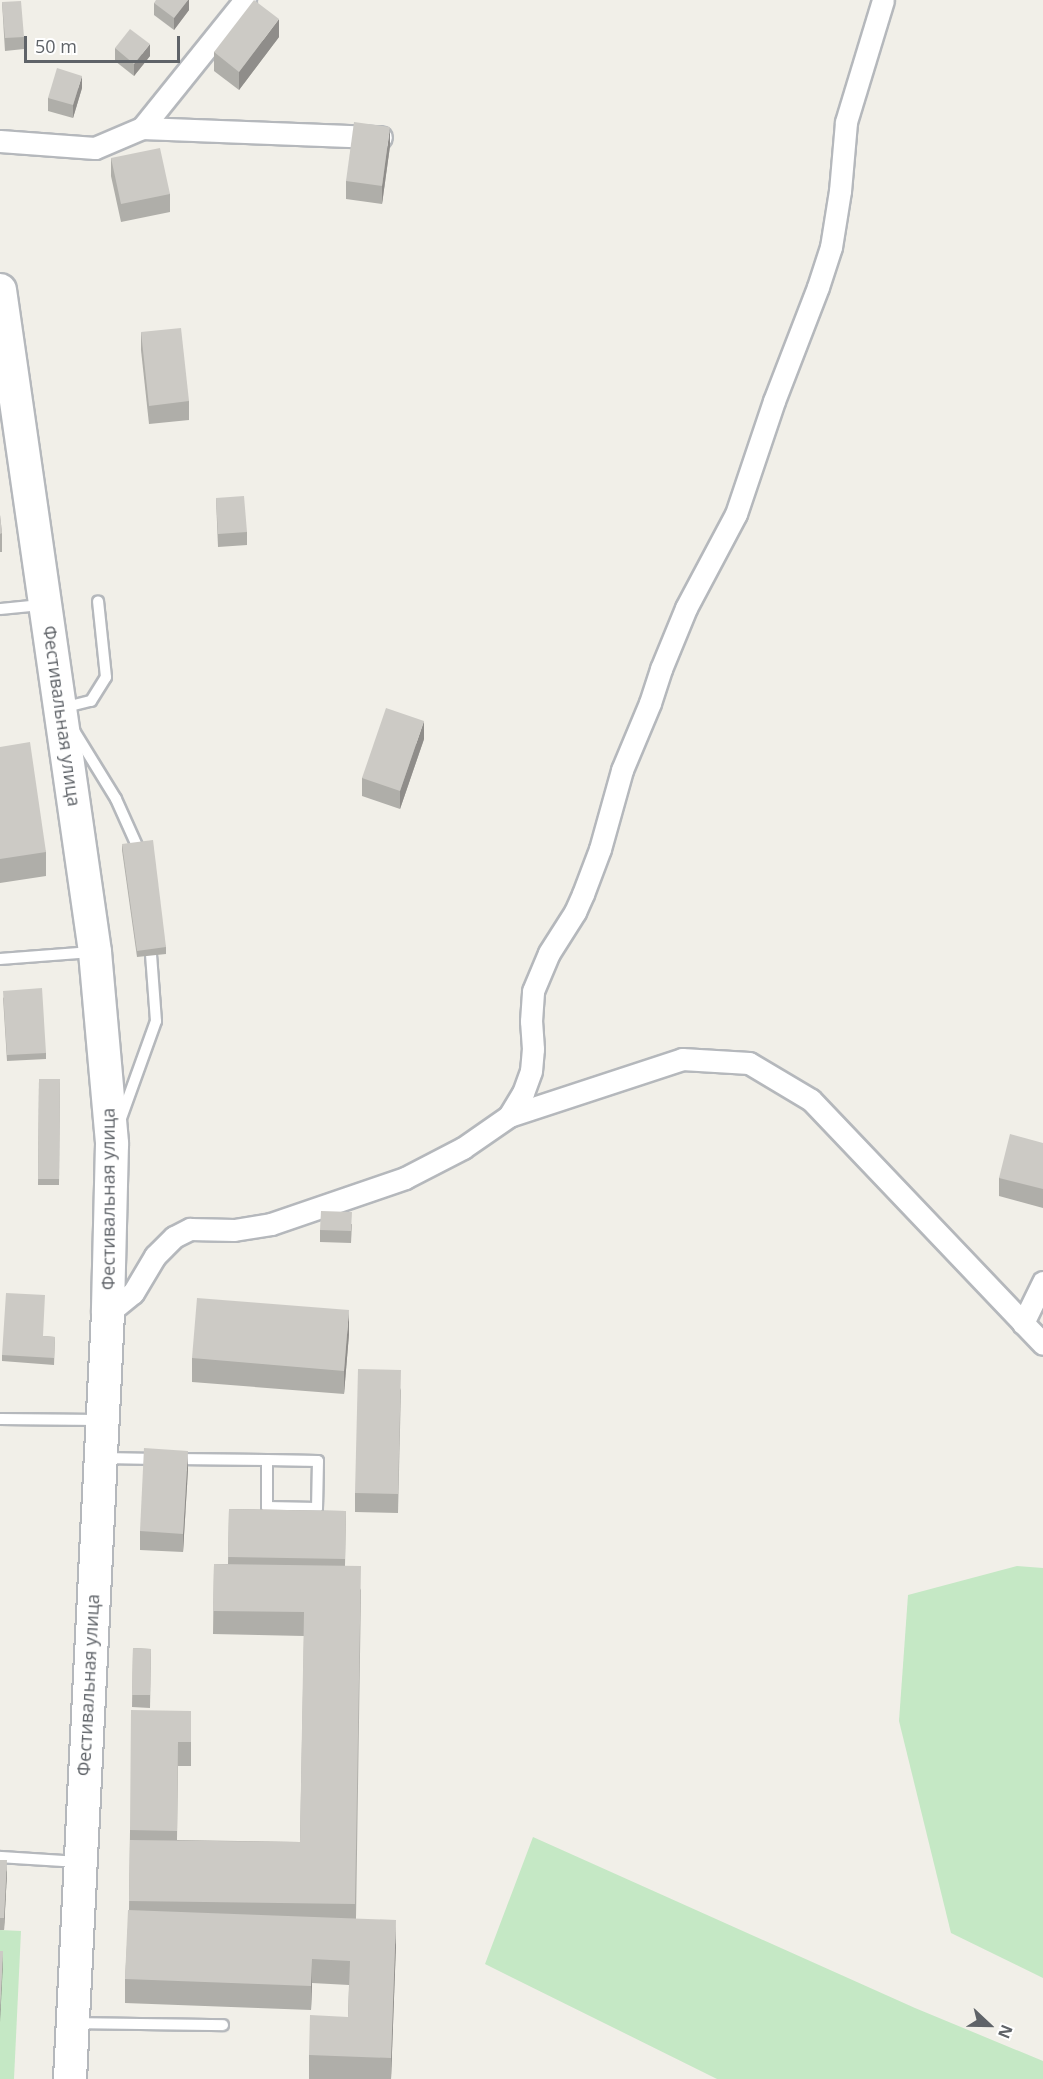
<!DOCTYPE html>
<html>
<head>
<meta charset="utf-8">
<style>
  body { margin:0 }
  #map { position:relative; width:1043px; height:2079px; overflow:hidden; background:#f1efe8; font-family:"Open Sans",sans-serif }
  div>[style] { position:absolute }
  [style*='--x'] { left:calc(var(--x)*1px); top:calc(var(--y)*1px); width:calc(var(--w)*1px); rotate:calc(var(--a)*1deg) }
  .green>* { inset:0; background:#c5e8c5 }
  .roads { filter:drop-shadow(2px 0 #b5b8bc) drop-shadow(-2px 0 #b5b8bc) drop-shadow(0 2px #b5b8bc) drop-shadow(0 -2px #b5b8bc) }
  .lane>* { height:10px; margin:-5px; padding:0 5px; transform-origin:5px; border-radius:5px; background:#fff }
  .street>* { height:21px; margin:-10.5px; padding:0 10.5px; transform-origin:10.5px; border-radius:10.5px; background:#fff }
  .secondary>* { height:32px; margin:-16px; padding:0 16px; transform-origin:16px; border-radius:16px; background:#fff }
  .wall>* { inset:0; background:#afaea9 }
  .shaded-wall>* { inset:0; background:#8f8d8a }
  .building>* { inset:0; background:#cccac5 }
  span { translate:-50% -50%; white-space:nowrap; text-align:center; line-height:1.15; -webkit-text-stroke:5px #fff; paint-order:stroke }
  .street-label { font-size:18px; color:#5f6368 }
  .north { position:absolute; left:959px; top:1995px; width:60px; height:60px; -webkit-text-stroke:4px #fff; paint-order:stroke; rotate:112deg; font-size:16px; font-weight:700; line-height:24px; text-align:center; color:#5f6368 }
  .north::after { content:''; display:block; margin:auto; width:21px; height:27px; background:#5f6368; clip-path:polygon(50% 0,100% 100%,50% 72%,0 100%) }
  .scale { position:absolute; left:24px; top:36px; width:156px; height:27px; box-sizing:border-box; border:3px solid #5f6368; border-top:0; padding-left:8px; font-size:18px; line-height:21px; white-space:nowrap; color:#5f6368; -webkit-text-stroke:4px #fff; paint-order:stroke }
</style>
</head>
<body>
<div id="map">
  <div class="green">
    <div style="clip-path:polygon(1017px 1566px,1043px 1568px,1043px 1978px,951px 1933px,899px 1721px,908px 1595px)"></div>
    <div style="clip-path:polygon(533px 1837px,915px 2008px,1043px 2061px,1043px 2079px,717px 2079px,485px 1964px)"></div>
    <div style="clip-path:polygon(0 1930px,21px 1931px,14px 2079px,0 2079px)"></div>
  </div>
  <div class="roads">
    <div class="lane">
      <div style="--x:0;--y:609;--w:41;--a:-5.6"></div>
      <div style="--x:62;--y:708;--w:30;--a:-14"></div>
      <div style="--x:91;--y:701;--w:28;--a:-58"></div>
      <div style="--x:106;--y:677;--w:76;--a:-96"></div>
      <div style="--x:73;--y:729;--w:82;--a:58.4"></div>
      <div style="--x:116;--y:799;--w:54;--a:65.8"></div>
      <div style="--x:0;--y:959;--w:92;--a:-4.4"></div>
      <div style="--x:120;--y:1121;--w:106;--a:-70.2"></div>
      <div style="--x:156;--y:1021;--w:66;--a:-94.3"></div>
      <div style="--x:0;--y:1419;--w:99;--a:0.6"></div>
      <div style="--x:104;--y:1458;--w:53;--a:1.1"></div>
      <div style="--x:176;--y:1459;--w:91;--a:0.6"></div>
      <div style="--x:267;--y:1460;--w:51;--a:1.1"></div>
      <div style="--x:318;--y:1461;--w:47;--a:91.2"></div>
      <div style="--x:317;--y:1508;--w:50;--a:-178.9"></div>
      <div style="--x:267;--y:1507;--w:47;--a:-90"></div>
      <div style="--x:0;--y:1857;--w:78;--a:3.7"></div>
      <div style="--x:75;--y:2023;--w:148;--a:0.8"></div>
    </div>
    <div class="street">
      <div style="--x:142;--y:128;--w:239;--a:2.2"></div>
      <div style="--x:0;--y:141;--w:95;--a:4.2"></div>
      <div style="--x:95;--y:148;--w:51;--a:-23.1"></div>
      <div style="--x:142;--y:128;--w:164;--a:-51.2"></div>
      <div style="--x:509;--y:1116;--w:182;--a:-18.2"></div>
      <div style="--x:682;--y:1059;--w:67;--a:3.4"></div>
      <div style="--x:749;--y:1063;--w:72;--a:30.8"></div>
      <div style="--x:811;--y:1100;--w:308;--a:46.4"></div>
      <div style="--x:1043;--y:1282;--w:46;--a:116"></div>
      <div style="--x:1023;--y:1323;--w:29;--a:46"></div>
      <div style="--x:108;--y:1313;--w:32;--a:-39"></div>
      <div style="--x:133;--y:1293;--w:43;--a:-59.3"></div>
      <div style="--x:155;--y:1256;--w:27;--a:-45"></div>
      <div style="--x:174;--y:1237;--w:18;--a:-27"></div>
      <div style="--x:190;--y:1229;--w:44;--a:1.3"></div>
      <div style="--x:234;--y:1230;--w:37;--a:-9"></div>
      <div style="--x:271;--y:1224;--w:142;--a:-18.9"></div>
      <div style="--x:405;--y:1178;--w:65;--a:-27.3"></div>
      <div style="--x:463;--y:1148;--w:56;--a:-34.8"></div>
      <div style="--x:509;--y:1116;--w:27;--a:-59"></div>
      <div style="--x:523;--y:1093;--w:23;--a:-70"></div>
      <div style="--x:531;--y:1071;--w:22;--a:-85"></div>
      <div style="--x:533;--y:1049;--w:28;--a:-94"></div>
      <div style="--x:531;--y:1021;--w:30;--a:-86"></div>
      <div style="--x:533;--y:991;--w:41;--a:-67.2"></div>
      <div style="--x:549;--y:953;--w:49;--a:-57.6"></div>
      <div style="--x:575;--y:912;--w:20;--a:-66"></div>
      <div style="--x:583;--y:894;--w:48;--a:-69.3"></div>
      <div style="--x:600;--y:849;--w:82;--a:-74.4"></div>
      <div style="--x:622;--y:770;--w:73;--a:-67.3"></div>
      <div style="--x:650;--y:703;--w:36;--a:-72"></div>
      <div style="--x:661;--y:669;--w:66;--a:-67.7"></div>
      <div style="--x:686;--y:608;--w:106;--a:-62"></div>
      <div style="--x:736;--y:514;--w:119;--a:-71.4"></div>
      <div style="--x:774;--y:401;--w:122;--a:-68.9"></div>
      <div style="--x:818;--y:287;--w:42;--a:-72"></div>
      <div style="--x:831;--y:247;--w:57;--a:-80.9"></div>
      <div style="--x:840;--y:191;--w:69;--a:-85"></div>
      <div style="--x:846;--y:122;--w:127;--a:-73.1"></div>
    </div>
    <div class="secondary">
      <div style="--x:0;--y:290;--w:669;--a:81.83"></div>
      <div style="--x:95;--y:952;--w:193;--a:84.9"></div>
      <div style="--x:112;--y:1144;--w:169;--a:91.4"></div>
      <div style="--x:108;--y:1313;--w:767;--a:92.84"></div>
    </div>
  </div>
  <div class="wall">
    <div style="clip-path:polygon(189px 0,189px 10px,174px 30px,154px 15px,154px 3px)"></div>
    <div style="clip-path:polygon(2px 2px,24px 37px,24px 49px,5px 51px)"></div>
    <div style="clip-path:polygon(279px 37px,239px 90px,214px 71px,214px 52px)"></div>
    <div style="clip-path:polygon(115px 48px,150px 56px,134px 76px,115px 61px)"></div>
    <div style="clip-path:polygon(82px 88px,73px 118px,48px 111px,48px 98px)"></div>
    <div style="clip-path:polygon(390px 146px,382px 204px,346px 199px,346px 181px)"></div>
    <div style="clip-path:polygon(111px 158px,170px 194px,170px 212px,121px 222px,111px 176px)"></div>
    <div style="clip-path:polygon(141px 332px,189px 401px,189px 420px,149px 424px,141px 350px)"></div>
    <div style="clip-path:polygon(216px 498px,247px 532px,247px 545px,218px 547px)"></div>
    <div style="clip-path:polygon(0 515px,2px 533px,2px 552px,0 552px)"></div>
    <div style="clip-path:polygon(424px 739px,400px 809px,362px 796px,362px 778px)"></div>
    <div style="clip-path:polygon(0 747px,46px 852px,46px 876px,0 883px)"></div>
    <div style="clip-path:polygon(122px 844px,166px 947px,166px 954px,137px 957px,122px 850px)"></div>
    <div style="clip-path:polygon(3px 997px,46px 1053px,46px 1059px,7px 1061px)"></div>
    <div style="clip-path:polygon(39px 1079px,60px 1079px,59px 1185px,38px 1185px)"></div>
    <div style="clip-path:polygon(1043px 1143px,1043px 1208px,999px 1196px,999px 1178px)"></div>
    <div style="clip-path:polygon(352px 1224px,351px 1243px,320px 1242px,320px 1230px)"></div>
    <div style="clip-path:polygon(349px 1334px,344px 1394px,192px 1382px,192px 1358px)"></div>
    <div style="clip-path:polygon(43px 1336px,55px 1337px,54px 1365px,2px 1361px,2px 1355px)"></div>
    <div style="clip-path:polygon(401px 1388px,398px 1513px,355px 1512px,355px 1493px)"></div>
    <div style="clip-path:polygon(188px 1469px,183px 1552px,140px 1550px,140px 1531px)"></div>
    <div style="clip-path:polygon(229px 1509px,346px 1511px,345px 1566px,361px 1590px,356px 1919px,396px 1944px,391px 2079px,309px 2079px,309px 2055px,348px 2017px,349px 1985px,312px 1983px,311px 2010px,125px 2003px,125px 1979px,129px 1910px,130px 1830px,191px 1711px,191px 1766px,178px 1766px,177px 1840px,300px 1842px,304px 1636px,213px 1634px,214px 1564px,228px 1564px)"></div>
    <div style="clip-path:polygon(133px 1648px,151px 1649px,150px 1708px,132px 1707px)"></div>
    <div style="clip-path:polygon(0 1860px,7px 1872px,4px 1930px,0 1930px)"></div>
  </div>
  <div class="shaded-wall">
    <div style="clip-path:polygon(188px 0,189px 0,189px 10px,174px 30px,174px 18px)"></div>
    <div style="clip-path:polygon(279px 19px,279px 37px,239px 90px,239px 72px)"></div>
    <div style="clip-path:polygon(150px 44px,150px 56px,134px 76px,134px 64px)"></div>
    <div style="clip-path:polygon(82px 76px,82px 88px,73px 118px,73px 105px)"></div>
    <div style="clip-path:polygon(390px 127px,390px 146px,382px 204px,382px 186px)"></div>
    <div style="clip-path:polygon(424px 721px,424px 739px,400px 809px,400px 791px)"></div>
    <div style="clip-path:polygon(349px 1310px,349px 1334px,344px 1394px,344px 1371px)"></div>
    <div style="clip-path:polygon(188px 1451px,188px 1469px,183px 1552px,183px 1534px)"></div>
    <div style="clip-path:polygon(7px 1860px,7px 1872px,4px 1930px,4px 1918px)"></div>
    <div style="clip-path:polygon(396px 1920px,396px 1944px,391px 2079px,391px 2058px)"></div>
    <div style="clip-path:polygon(3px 1951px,3px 1963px,0 2022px,0 2009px)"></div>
    <div style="clip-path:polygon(312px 1959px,312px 1983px,311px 2010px,311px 1986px)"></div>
  </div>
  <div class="building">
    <div style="clip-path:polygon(156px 0,188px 0,174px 18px,154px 3px)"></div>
    <div style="clip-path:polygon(254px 0,279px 19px,239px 72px,214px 52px)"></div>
    <div style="clip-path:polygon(21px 1px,24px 37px,5px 38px,2px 2px)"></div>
    <div style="clip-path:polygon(130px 29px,150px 44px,134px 64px,115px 48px)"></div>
    <div style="clip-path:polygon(57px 68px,82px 76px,73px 105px,48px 98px)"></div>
    <div style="clip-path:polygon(354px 122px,390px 127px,382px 186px,346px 181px)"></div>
    <div style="clip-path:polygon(160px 148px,170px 194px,121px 204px,111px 158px)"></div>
    <div style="clip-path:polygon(181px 328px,189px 401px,149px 406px,141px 332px)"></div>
    <div style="clip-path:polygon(244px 496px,247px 532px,218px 534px,216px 498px)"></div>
    <div style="clip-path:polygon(0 515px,2px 533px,0 534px)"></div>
    <div style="clip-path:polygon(386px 708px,424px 721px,400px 791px,362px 778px)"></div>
    <div style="clip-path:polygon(30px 742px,46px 852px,0 859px,0 747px)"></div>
    <div style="clip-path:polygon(153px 840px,166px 947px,137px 951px,122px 844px)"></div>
    <div style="clip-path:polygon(42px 988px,46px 1053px,7px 1055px,3px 991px)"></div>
    <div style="clip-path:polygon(39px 1079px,60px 1079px,59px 1179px,38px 1179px)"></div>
    <div style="clip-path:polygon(1010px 1134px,1043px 1143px,1043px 1189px,999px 1178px)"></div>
    <div style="clip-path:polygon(321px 1211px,352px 1212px,351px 1231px,320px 1230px)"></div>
    <div style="clip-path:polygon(6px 1293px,45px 1295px,43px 1336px,55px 1337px,54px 1358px,2px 1355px)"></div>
    <div style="clip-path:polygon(197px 1298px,349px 1310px,344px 1371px,192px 1358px)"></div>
    <div style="clip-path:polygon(358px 1369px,401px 1370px,398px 1494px,355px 1493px)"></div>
    <div style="clip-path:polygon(144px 1448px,188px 1451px,183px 1534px,140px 1531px)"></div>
    <div style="clip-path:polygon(229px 1509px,346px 1511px,345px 1559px,228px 1557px)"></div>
    <div style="clip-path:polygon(214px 1564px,361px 1566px,355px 1904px,129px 1901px,130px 1840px,300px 1842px,304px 1612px,213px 1611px)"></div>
    <div style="clip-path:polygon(133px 1648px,151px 1649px,150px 1695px,132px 1695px)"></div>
    <div style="clip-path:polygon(131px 1710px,191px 1711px,191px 1742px,178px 1742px,177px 1831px,130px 1830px)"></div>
    <div style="clip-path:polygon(0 1860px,7px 1860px,4px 1918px,0 1918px)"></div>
    <div style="clip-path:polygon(128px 1910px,396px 1920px,391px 2058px,309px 2055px,310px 2015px,348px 2017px,350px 1961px,312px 1959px,311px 1986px,125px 1979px)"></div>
    <div style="clip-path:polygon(0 1951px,3px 1951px,0 2009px)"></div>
  </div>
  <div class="street-label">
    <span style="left:62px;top:716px;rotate:82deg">Фестивальная улица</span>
    <span style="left:108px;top:1199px;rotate:-90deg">Фестивальная улица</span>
    <span style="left:88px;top:1685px;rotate:-87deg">Фестивальная улица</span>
  </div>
  <div class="north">N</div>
  <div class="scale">50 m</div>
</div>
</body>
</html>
